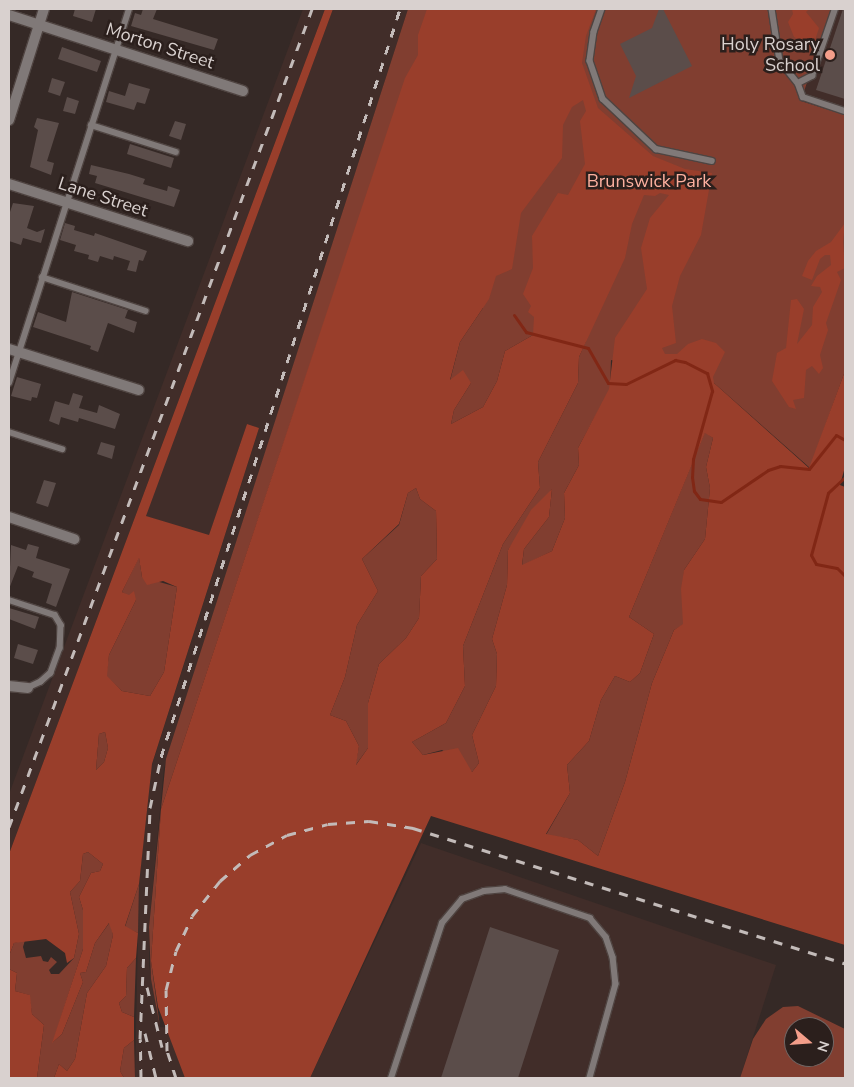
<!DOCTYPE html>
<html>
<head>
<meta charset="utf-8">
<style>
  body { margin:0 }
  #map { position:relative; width:854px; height:1087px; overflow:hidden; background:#352926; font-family:"Nunito Sans",sans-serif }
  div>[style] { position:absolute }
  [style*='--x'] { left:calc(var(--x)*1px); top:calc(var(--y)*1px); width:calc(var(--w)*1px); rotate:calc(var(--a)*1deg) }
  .built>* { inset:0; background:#412d29 }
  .green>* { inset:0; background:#813e30 }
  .forest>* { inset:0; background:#993e2b }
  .stream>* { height:3px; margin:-1.5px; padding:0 1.5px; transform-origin:1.5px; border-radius:1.5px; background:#812715 }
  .building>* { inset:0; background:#5b4d4a }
  .roads { filter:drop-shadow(1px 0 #4f4441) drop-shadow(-1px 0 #4f4441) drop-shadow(0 1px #4f4441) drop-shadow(0 -1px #4f4441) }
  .service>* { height:5.5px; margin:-2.75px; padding:0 2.75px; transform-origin:2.75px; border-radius:2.75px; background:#807978 }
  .minor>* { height:10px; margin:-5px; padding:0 5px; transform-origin:5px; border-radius:5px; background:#807978 }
  .rail>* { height:3px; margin-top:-1.5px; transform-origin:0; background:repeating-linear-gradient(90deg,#c3bbb9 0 9px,transparent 0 18px) }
  .dots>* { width:14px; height:14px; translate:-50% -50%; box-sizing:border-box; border:2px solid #2b1f1c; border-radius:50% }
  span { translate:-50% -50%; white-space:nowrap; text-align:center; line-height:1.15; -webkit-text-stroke:5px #2b1f1c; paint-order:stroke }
  .poi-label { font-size:18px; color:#d9d1cf }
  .right { translate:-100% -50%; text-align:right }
  .street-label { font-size:18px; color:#d9d1cf }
  .park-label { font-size:18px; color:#fdb09f }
  .frame { position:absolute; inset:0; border:10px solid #d9d1cf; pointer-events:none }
  .north { position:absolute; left:784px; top:1017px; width:50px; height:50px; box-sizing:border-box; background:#2b1f1c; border:1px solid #716664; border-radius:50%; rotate:108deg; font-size:14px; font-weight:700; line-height:20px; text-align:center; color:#d9d1cf }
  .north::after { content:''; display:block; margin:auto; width:18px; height:22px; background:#f49e8a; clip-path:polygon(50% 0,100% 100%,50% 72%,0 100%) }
</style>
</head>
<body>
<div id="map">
  <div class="built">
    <div style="clip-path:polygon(303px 9px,325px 9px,9px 854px,9px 794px)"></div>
    <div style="clip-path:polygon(333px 9px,408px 9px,164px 768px,149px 927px,149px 965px,160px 1027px,173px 1028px,185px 1078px,135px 1078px,139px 884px,150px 771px,259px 428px,247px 424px,209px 536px,145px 516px)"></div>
    <div style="clip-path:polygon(831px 9px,845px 9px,845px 115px,801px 101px)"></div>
    <div style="clip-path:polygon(421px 843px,776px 965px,740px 1078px,310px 1078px)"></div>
  </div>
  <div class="green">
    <div style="clip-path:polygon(408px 9px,831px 9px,801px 101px,845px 115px,845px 371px,810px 468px,714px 383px,611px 360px,610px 389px,578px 448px,579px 465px,564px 493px,565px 518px,552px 551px,522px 566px,524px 549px,549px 517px,552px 489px,508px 550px,507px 585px,492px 639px,497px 654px,496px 686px,472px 735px,479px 763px,472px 772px,442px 750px,423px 755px,412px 742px,446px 723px,465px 686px,463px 646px,503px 544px,540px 488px,538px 462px,578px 383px,579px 357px,586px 341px,533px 335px,505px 351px,497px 381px,483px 407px,451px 424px,454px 410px,471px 383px,450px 381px,460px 342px,483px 308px,344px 263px,161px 809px,151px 961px,160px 1027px,151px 979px,149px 927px,166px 759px)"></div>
    <div style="clip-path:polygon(705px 432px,713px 438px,706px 467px,710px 488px,705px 539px,684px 570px,683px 625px,674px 630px,652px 683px,625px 782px,598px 856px,578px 840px,546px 835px,570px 793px,567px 765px,589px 741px,601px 700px,615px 676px,630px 682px,640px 673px,654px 634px,629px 617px)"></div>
    <div style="clip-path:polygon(416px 488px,420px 499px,436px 511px,437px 559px,421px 576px,419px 618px,406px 638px,379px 664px,368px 703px,368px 748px,355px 766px,359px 746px,346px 721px,330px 715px,345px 677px,357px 625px,378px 591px,362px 559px,399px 525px,408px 493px)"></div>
    <div style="clip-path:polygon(139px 557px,142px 577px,177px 587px,164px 672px,150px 696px,122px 691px,106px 676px,109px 655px,136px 600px,122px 592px)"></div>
    <div style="clip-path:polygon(105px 732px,108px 748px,104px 762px,96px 770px,99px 734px)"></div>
    <div style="clip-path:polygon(88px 852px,103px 864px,100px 871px,91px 873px,79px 897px,83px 910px,83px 949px,53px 1042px,62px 1034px,83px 982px,80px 973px,86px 972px,95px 943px,110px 922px,113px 935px,106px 966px,87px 993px,75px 1059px,67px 1071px,59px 1064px,54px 1078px,37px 1078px,44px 1025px,32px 1014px,29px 995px,15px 991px,17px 973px,9px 969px,9px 956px,14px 943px,25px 940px,23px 947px,26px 958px,41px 956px,43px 961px,48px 962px,51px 957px,57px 962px,49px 970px,51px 974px,59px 974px,74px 958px,79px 934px,70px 892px,80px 881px,83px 854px)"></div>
    <div style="clip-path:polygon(139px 884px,138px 933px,125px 927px)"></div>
    <div style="clip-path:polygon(136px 958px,134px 1017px,122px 1012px,119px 1003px,126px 996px,127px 968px)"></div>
    <div style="clip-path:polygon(evenodd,798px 1006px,845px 1029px,845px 1078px,740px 1078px,753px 1039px,766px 1019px,783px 1007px,798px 1006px,794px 1027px,824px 1027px,824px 1057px,794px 1057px,794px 1027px)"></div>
    <div style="clip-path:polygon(134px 1040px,135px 1078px,124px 1078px,120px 1071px,124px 1048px)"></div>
  </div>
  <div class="forest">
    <div style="clip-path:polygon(evenodd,325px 9px,333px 9px,146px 516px,209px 535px,247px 424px,259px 428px,152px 764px,139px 884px,125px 926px,138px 933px,136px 958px,127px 968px,126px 996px,119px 1003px,122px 1012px,134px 1017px,134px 1040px,124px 1048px,120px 1071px,124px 1078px,54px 1078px,59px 1064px,67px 1071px,75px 1059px,87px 993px,106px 966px,113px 935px,109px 923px,95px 943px,86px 972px,80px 973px,83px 982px,62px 1034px,52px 1043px,83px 949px,83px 910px,79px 897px,91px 873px,100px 871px,103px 864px,88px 852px,83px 854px,80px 881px,70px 892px,79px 934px,74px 958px,67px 963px,65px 953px,46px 939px,14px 943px,9px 956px,9px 854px,325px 9px,139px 558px,142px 577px,147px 585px,163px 581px,177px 587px,164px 672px,150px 696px,122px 691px,107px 676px,109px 655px,136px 600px,134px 591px,129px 595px,122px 592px,139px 558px,325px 9px,105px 732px,108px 748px,104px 762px,96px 770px,99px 734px,105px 732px)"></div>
    <div style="clip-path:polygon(evenodd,427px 9px,596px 9px,586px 36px,582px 63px,598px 108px,653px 156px,685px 169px,712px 173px,701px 235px,680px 276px,672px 306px,676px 343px,662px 348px,665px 354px,677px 354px,688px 344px,702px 339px,716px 343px,725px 352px,713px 377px,714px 383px,809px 468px,845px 371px,845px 467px,840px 485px,845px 487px,845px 945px,431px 816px,310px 1078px,185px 1078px,158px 1007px,151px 961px,161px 809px,405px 78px,418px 55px,418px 35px,427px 9px,583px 100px,586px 111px,580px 121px,585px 164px,568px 195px,558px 193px,532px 236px,533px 268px,523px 294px,531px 306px,528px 312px,534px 317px,533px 335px,505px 351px,497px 381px,483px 407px,451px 424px,454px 410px,471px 383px,463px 370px,450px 380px,460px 342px,489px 299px,496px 276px,512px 269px,521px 213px,562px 158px,563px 125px,572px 107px,583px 100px,427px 9px,660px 193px,669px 195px,650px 218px,641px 248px,647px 289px,615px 338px,609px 389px,578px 448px,579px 465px,564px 493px,565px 518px,552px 551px,522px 565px,524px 549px,549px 517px,552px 489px,531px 510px,508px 550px,507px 585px,492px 639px,497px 654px,496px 686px,472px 735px,479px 763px,472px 772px,458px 748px,423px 755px,412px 742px,446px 723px,465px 686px,463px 646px,503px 544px,540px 488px,538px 462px,578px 383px,579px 357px,625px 258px,632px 224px,644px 195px,655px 196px,660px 193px,427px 9px,705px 433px,713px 438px,706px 467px,710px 488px,705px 539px,684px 570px,681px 589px,683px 624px,674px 630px,652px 683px,625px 782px,598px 856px,578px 840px,546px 834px,570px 793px,567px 765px,589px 741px,601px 700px,615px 676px,630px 682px,640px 673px,654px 634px,629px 617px,705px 433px,427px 9px,416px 488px,420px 499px,436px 511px,437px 559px,421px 576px,419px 618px,406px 638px,379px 664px,368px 703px,368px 748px,356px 765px,359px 746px,346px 721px,330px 715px,345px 677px,357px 625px,378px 591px,362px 559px,399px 524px,408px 493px,416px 488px)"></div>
    <div style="clip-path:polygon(792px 9px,809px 9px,806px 12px,819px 28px,814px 43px,808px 45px,794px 37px,788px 22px,793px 14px)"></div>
    <div style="clip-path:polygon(845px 223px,843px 242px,845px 268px,837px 272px,841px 280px,826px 323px,828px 330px,820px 355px,823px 368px,819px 374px,812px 366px,806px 370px,804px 398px,793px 400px,796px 409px,789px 407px,772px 381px,777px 353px,786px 348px,791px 300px,797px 299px,804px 309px,797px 344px,812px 325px,813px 307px,822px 292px,820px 287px,811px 286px,817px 276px,831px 265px,830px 255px,825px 255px,820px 259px,812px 280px,802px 276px,808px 261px,816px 251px,831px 242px)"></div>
    <div style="clip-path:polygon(9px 969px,17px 973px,15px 991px,30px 995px,32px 1014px,44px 1025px,37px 1078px,9px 1078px)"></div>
  </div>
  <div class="stream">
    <div style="--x:514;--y:315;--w:21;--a:55"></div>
    <div style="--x:526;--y:332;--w:64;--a:14.5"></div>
    <div style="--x:588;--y:348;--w:40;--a:60.3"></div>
    <div style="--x:608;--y:383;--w:18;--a:3"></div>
    <div style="--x:626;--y:384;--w:55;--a:-26.1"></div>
    <div style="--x:675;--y:360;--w:10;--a:11"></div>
    <div style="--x:685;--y:362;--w:25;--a:27"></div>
    <div style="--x:707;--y:373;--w:19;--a:74"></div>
    <div style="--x:712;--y:391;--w:71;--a:105.6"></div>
    <div style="--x:693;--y:459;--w:18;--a:93"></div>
    <div style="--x:692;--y:477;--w:14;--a:82"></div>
    <div style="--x:694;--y:491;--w:10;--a:53"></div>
    <div style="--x:700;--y:499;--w:21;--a:8"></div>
    <div style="--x:721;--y:502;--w:57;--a:-34.2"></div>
    <div style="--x:768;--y:470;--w:13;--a:-18"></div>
    <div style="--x:780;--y:466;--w:29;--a:6"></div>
    <div style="--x:809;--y:469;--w:43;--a:-51.5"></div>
    <div style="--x:836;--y:435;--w:10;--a:29"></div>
    <div style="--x:845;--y:477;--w:23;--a:137"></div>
    <div style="--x:828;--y:493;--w:64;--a:105.3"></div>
    <div style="--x:811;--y:555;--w:10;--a:61"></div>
    <div style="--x:816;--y:564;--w:21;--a:11"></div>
    <div style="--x:837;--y:568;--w:11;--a:45"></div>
  </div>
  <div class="building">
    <div style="clip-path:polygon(75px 9px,96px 9px,92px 22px,73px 16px)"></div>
    <div style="clip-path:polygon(143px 9px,157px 9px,153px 19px,218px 39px,214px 50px,131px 26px,135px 13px,141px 15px)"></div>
    <div style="clip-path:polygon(659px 9px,663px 9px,692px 66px,629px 98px,636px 76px,620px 44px,652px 28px)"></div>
    <div style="clip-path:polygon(843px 9px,845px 9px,845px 99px,816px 90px)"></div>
    <div style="clip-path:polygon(62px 47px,101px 61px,97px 72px,58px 59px)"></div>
    <div style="clip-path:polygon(52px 78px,65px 82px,60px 96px,48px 92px)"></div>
    <div style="clip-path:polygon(129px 83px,150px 89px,145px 104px,137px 102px,134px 110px,106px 102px,109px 91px,125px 96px)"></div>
    <div style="clip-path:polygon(67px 97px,79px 101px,75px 114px,63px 111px)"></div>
    <div style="clip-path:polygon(37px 118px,59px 123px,47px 161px,54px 163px,51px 175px,30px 167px,38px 130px,34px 127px)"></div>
    <div style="clip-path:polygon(175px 121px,186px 124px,181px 140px,169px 136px)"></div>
    <div style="clip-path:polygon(130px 144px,174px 158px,171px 168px,127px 154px)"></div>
    <div style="clip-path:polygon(91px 165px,129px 174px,145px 179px,143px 184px,167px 191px,168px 186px,180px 190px,174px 207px,95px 183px,97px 176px,89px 174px)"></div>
    <div style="clip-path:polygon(13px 203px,34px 206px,27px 228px,37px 232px,45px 229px,41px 243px,23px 238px,21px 245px,9px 241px,9px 215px)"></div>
    <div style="clip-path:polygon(65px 223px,75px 226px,74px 230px,94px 236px,95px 233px,147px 251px,143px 261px,139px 260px,136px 272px,127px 270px,130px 261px,114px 256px,113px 260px,100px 256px,98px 262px,88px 259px,89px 255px,74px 251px,76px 245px,60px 240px)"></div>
    <div style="clip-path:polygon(72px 292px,128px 310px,125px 318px,137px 322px,134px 333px,108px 323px,98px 352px,90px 349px,91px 346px,33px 327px,38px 312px,66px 322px)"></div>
    <div style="clip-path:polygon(17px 377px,41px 384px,37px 398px,32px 397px,31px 401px,11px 396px)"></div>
    <div style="clip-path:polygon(73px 393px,83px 396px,79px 408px,97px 413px,99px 405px,120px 414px,115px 429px,79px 418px,78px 422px,61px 417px,59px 425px,49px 421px,55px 401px,69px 405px)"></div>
    <div style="clip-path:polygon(101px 442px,115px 446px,112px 459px,97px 454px)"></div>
    <div style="clip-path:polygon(44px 480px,56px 483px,48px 507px,36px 503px)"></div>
    <div style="clip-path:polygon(28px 544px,39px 547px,36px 558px,70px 569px,56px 607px,46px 603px,52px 584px,32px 577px,34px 572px,18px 566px,9px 589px,11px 545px,26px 550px)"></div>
    <div style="clip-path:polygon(9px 608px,39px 617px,35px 629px,9px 619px)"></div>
    <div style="clip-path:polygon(18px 644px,38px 650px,33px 664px,14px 658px)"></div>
    <div style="clip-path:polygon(490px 927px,559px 950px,518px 1078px,441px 1078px)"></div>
  </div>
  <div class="roads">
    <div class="service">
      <div style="--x:602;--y:9;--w:24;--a:109"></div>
      <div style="--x:594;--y:32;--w:29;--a:98"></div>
      <div style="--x:590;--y:61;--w:40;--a:71.1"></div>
      <div style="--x:603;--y:99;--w:73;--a:43.3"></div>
      <div style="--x:656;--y:149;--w:57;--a:12.1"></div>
      <div style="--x:772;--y:9;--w:53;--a:81.3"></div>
      <div style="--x:780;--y:61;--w:28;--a:51"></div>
      <div style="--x:798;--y:83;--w:16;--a:-27"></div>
      <div style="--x:812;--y:76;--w:71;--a:-71.1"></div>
      <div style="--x:798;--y:83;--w:15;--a:70"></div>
      <div style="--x:803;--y:97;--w:44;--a:18.4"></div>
      <div style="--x:91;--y:125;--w:89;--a:17.6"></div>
      <div style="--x:42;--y:277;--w:109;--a:18.1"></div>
      <div style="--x:9;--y:383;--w:393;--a:-72.2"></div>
      <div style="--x:9;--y:432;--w:56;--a:17.8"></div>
      <div style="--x:9;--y:600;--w:48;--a:18.1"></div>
      <div style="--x:55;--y:615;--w:12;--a:59"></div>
      <div style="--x:61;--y:625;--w:23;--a:92"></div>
      <div style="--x:60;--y:648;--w:27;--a:110"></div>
      <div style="--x:51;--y:673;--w:13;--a:138"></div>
      <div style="--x:41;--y:682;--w:14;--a:155"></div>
      <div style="--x:391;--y:1078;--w:163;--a:-71.8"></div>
      <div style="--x:442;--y:923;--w:31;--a:-50"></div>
      <div style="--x:462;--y:899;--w:23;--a:-20"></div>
      <div style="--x:484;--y:891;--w:21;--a:-5"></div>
      <div style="--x:505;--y:889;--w:90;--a:18.8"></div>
      <div style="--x:590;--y:918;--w:25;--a:50"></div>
      <div style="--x:606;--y:937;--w:21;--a:71"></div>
      <div style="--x:613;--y:957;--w:27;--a:84"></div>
      <div style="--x:616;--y:984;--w:98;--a:105.5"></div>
    </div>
    <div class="minor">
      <div style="--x:9;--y:15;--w:246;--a:18"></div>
      <div style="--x:9;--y:120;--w:116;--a:-72.5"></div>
      <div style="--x:9;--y:184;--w:188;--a:17.7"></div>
      <div style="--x:9;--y:349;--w:136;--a:17.5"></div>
      <div style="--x:9;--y:517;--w:69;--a:18.7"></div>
      <div style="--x:9;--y:686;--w:19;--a:6"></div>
    </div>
  </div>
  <div class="rail">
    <div style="--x:9;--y:827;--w:872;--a:-69.67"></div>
    <div style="--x:147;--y:987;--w:62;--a:76"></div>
    <div style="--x:145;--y:1033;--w:46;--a:76.3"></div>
    <div style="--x:141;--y:1078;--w:39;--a:-91"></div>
    <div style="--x:140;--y:1039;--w:231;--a:-87.5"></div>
    <div style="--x:150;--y:808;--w:52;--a:-77.8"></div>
    <div style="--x:161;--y:757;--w:785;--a:-72.28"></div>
    <div style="--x:176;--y:1078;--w:28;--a:-108"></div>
    <div style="--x:167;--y:1051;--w:61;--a:-90.9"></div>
    <div style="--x:166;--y:990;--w:40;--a:-75.6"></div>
    <div style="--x:176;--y:951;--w:38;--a:-65"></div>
    <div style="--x:192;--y:916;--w:45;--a:-51.3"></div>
    <div style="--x:220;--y:881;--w:40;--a:-41"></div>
    <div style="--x:250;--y:855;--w:42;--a:-28.4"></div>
    <div style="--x:287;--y:835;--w:42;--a:-15"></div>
    <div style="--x:328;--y:824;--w:41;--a:-4.2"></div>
    <div style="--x:369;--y:821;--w:45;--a:9"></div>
    <div style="--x:413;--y:828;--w:453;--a:17.4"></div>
  </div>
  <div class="dots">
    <div style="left:830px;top:55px;background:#f49e8a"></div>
  </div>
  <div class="poi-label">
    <span class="right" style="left:820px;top:55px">Holy Rosary<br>School</span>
  </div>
  <div class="street-label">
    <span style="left:160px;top:46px;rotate:18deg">Morton Street</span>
    <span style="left:103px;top:197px;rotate:18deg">Lane Street</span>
  </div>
  <div class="park-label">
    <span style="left:649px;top:181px">Brunswick Park</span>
  </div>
  <div class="frame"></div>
  <div class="north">N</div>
</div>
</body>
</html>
